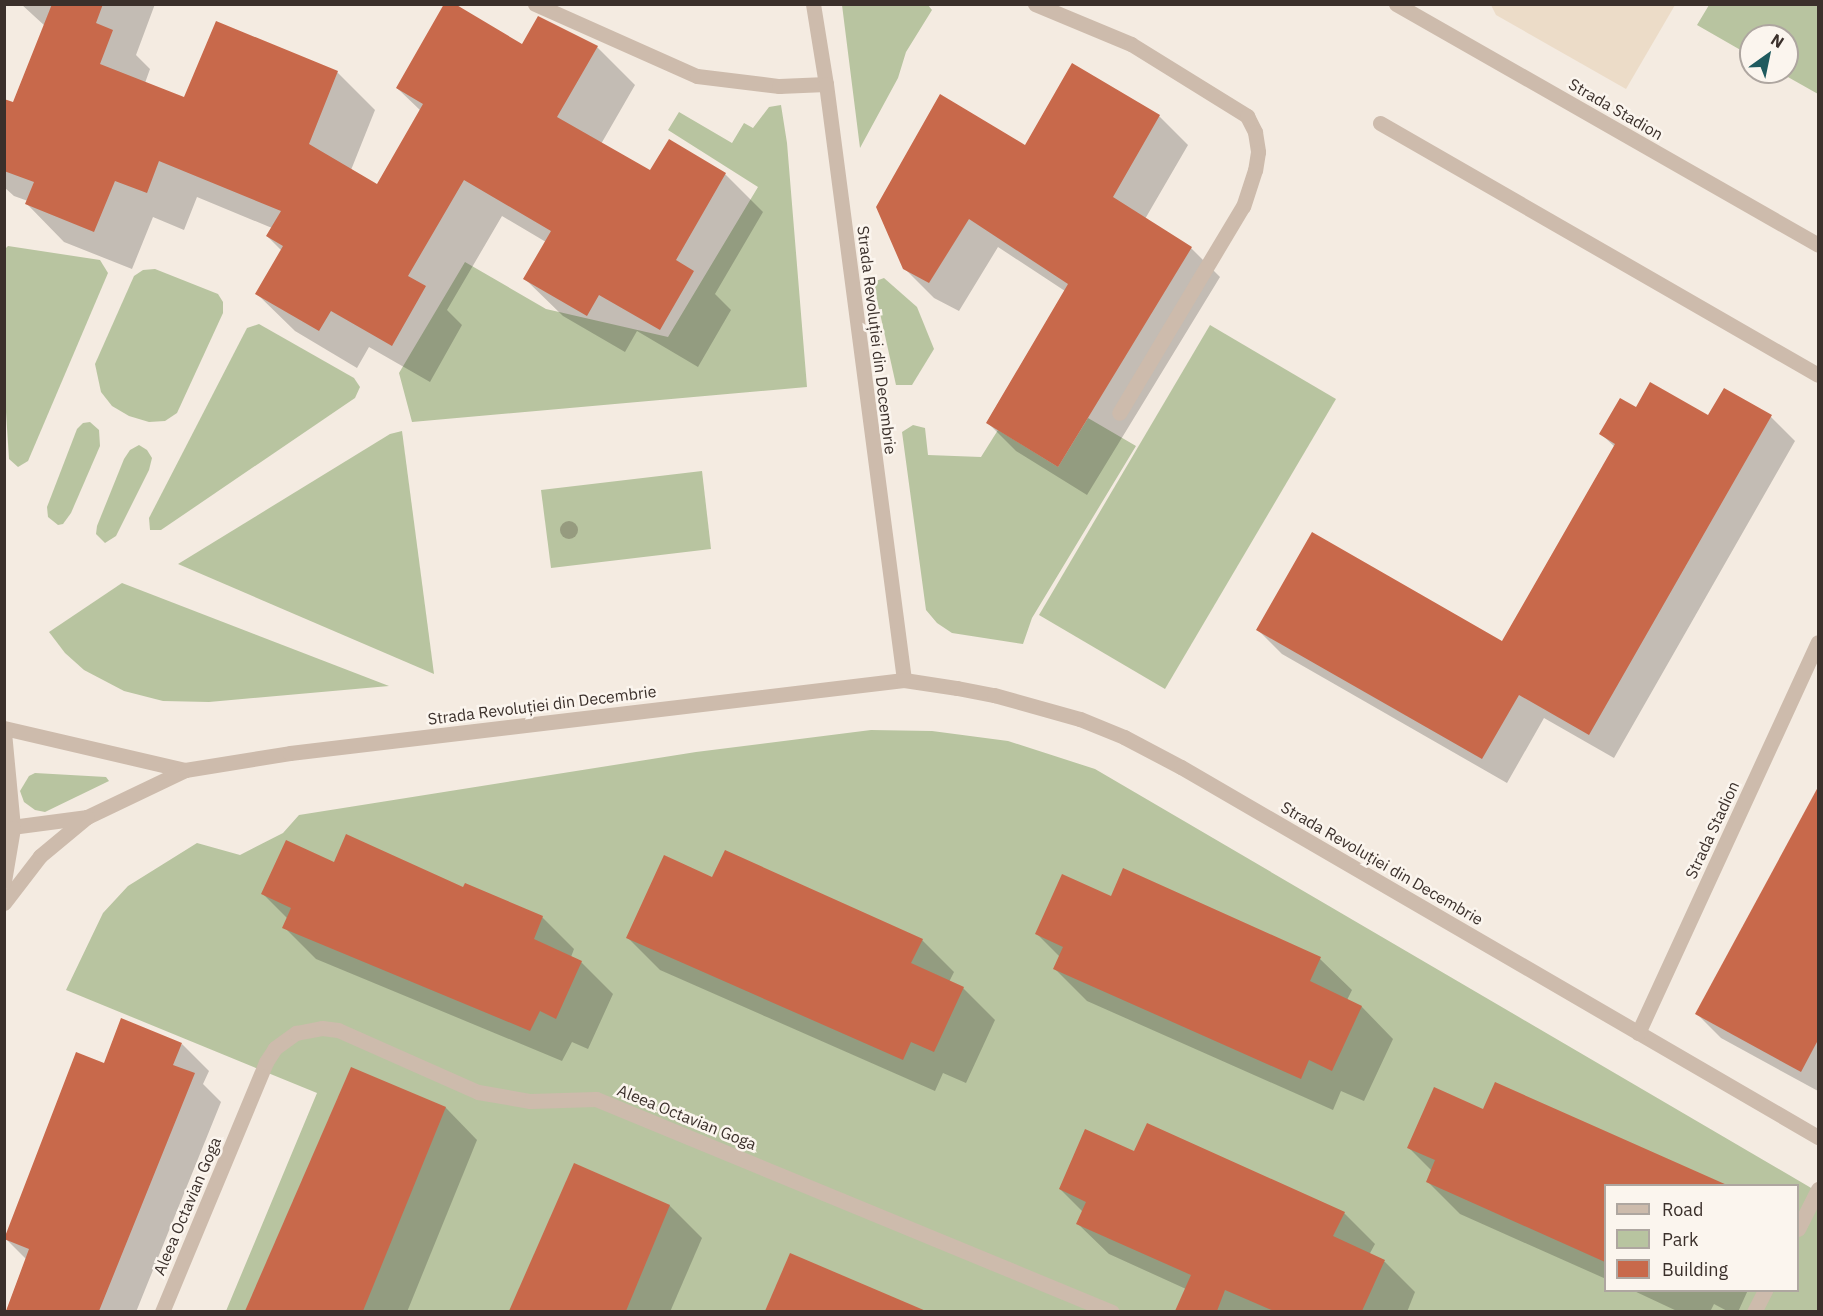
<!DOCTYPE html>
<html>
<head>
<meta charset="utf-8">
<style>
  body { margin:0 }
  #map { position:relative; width:1823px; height:1316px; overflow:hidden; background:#f4ebe1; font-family:"IBM Plex Sans",sans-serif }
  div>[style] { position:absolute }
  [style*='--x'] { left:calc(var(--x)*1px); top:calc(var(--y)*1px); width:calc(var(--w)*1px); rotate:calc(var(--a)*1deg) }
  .green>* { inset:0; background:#b8c4a0 }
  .plaza>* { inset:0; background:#ecdcc8 }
  .shadow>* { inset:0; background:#0003 }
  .building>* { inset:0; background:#c8694b }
  .service>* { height:15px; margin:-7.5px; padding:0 7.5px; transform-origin:7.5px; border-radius:7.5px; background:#cdbbac }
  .minor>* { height:15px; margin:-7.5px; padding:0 7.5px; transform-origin:7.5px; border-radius:7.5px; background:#cdbbac }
  .tertiary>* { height:15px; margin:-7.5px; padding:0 7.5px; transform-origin:7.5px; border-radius:7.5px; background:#cdbbac }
  .trees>* { width:18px; height:18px; margin:-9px; border-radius:50%; background:#969b7f }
  span { translate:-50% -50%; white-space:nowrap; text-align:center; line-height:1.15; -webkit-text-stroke:5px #fbf5ee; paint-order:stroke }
  .street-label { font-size:16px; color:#3b302b }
  .frame { position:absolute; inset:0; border:6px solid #3b302b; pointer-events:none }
  .legend { position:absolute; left:1604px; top:1184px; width:195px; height:108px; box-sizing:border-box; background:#fbf5ee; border:2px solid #aea6a0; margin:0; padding:8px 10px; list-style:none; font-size:18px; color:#3b302b }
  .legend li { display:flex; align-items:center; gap:12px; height:30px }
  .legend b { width:30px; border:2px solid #aea6a0 }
  .north { position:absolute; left:1739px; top:24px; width:60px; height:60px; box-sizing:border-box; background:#fbf5ee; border:2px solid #aea6a0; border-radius:50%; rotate:33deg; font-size:16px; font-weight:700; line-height:24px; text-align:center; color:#3b302b }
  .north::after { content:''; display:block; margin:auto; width:21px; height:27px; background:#1f5a5e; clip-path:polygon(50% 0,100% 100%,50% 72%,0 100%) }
</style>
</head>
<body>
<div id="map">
  <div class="green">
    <div style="clip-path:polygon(842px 5px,928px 5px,932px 10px,906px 52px,898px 78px,860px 148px)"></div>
    <div style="clip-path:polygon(1709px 5px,1818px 5px,1818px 94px,1779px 72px,1787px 72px,1787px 36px,1751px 36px,1751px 56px,1697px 25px)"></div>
    <div style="clip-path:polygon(781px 105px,787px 143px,807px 387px,412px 422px,399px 373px,465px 262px,546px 309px,668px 337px,758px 187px,668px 130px,679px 112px,732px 143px,744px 123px,753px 128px,769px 107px)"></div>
    <div style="clip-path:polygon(8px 246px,100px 260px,108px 273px,28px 461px,18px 467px,9px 459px,5px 397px,4px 250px)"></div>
    <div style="clip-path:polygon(155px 269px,218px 294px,223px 302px,223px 313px,177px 413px,165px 421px,149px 422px,129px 416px,112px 406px,101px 392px,95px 364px,134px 276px,143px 270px)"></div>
    <div style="clip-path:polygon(884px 278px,917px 307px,934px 349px,912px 385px,896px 385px,873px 282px)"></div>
    <div style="clip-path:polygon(259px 324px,354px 378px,360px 387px,355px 398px,161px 530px,150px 530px,149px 518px,247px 328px)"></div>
    <div style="clip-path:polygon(1210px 325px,1336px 399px,1165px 689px,1039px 615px)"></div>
    <div style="clip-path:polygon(1088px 418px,1136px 446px,1032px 618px,1023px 644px,952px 633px,937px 623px,926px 610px,902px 432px,913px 425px,925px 428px,928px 455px,981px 457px,998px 430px,1058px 467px)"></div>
    <div style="clip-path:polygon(90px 422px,99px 430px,100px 446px,71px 513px,63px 524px,58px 525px,48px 517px,47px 507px,77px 429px,83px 423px)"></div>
    <div style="clip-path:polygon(402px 431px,434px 674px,178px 564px,390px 434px)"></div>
    <div style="clip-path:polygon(139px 445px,147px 450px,152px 458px,149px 470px,116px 536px,105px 543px,96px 534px,97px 526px,124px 459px,130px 450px)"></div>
    <div style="clip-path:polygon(702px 471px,711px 549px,551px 568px,541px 490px)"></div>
    <div style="clip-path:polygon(122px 583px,389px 686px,209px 702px,163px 701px,124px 691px,84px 670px,65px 653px,49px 632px)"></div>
    <div style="clip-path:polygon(evenodd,871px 730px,932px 731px,1008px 741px,1095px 769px,1818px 1192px,1818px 1311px,226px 1311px,317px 1093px,66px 990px,103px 913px,128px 886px,197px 843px,240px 855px,283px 833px,299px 815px,696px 752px,871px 730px,1606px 1186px,1798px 1186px,1798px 1290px,1606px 1290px,1606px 1186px)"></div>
    <div style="clip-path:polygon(35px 773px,106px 777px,109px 781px,45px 812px,35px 810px,24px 802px,20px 791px,29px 776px)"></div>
  </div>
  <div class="plaza">
    <div style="clip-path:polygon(1491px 5px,1675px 5px,1626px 89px,1496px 15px)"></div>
  </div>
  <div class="shadow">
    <div style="clip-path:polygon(21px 4px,155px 4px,136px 55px,150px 69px,145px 83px,185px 99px,337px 72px,375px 110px,351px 170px,378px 186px,421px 111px,397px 88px,523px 46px,539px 18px,597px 47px,635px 85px,601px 144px,651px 172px,725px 174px,763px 212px,715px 294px,731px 310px,698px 367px,637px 331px,625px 352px,563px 316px,525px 279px,546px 242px,502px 216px,447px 310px,462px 325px,430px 382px,369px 347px,357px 368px,295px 331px,257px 294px,282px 251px,267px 236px,272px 228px,197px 197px,184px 230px,153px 217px,132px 269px,64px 242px,27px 204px,28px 201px,14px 196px,4px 187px,4px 100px,13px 104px,45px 26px)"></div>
    <div style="clip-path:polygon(1159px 116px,1188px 145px,1145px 219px,1191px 248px,1220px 277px,1087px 495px,1016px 451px,987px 422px,1065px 291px,998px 247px,959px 311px,934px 298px,904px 268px,1026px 147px)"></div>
    <div style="clip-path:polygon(1708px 417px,1771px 417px,1795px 441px,1614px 758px,1544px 718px,1507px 783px,1282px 654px,1258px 630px,1502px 643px,1615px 447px,1601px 434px)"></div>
    <div style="clip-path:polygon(1806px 813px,1818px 820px,1818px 1091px,1721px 1038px,1697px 1014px)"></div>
    <div style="clip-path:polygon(335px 864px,464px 889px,542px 917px,574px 949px,571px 957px,581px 962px,613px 994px,588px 1049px,572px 1042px,562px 1061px,316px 959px,284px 927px,288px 919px,263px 894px)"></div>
    <div style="clip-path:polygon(713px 879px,922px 940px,954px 972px,949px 982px,963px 988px,995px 1020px,966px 1083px,943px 1073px,935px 1091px,660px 970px,628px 938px)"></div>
    <div style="clip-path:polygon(1112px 898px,1320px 959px,1352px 990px,1347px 1000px,1362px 1007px,1393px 1039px,1364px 1101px,1341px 1091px,1333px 1110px,1087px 1001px,1055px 969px,1060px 957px,1037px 934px)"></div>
    <div style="clip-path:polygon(182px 1044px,209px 1071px,203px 1084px,221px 1102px,136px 1312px,6px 1312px,26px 1259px,6px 1239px)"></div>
    <div style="clip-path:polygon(352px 1069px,446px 1108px,477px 1140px,407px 1312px,247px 1312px)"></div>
    <div style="clip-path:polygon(1484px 1111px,1693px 1172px,1706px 1186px,1606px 1186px,1606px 1279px,1460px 1214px,1428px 1182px,1432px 1171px,1409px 1148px)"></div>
    <div style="clip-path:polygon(1135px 1153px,1344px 1213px,1375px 1244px,1369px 1255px,1385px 1262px,1415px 1292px,1407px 1312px,1177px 1312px,1186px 1289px,1109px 1254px,1078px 1224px,1083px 1212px,1060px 1189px)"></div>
    <div style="clip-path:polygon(575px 1165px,670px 1206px,702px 1238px,670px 1312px,512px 1312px)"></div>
    <div style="clip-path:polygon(791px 1255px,886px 1296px,902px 1312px,767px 1312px)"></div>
    <div style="clip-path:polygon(1632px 1290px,1748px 1290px,1738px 1312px,1729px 1312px,1714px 1304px,1710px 1312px,1679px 1312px)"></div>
  </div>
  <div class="building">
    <div style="clip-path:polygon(52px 4px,103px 4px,96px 23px,113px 30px,100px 64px,184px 97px,216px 21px,338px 71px,309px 144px,377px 184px,423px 104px,396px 88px,444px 4px,455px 4px,522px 44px,538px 16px,598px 46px,557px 117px,650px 170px,669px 139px,726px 173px,676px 260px,694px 271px,660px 330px,599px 295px,587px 316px,523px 279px,551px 231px,464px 180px,408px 276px,426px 286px,392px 346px,331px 311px,319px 331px,255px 294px,283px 246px,266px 236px,281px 211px,159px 161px,147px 193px,115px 181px,94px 232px,25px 204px,34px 182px,4px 171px,4px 99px,13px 102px)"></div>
    <div style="clip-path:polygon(1072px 63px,1160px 115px,1113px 197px,1192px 247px,1058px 467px,986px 423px,1068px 284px,969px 219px,929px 283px,903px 269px,876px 207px,940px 94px,1025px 145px)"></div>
    <div style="clip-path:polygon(1650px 382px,1708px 415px,1724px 388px,1772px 415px,1589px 735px,1519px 695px,1482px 759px,1256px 630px,1312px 532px,1502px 641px,1615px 444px,1599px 434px,1620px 398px,1636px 407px)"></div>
    <div style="clip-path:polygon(1818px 787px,1818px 1040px,1801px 1072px,1695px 1014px)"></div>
    <div style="clip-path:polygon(346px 834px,463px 887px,465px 883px,543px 916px,534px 939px,582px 961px,556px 1019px,540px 1011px,530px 1031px,282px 928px,291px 908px,261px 894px,286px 840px,334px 862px)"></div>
    <div style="clip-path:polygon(725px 850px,923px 939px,911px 963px,964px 987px,934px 1052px,911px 1042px,903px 1060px,626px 938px,664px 855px,712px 877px)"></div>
    <div style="clip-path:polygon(1123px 868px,1321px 957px,1310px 981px,1362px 1006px,1332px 1071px,1309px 1060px,1301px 1079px,1053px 969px,1063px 947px,1035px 934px,1062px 874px,1111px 896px)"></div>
    <div style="clip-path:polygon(121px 1018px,182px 1043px,173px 1065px,195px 1073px,99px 1311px,6px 1311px,29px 1249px,4px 1239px,76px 1052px,104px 1063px)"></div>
    <div style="clip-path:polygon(351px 1067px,446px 1107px,363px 1311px,245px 1311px)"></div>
    <div style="clip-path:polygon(1495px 1082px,1585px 1122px,1727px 1185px,1605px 1185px,1605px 1262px,1426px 1182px,1435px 1160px,1407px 1148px,1434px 1087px,1483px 1109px)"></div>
    <div style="clip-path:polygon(1147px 1123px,1345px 1212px,1333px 1236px,1385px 1260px,1362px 1311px,1274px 1311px,1225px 1290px,1217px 1311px,1175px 1311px,1191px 1275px,1076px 1224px,1086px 1202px,1059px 1189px,1085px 1129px,1134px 1151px)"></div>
    <div style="clip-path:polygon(574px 1163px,670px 1205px,626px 1311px,509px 1311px)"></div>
    <div style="clip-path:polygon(790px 1253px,926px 1311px,765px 1311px)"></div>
  </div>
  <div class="service">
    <div style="--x:535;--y:4;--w:177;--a:24"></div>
    <div style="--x:697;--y:76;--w:83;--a:7"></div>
    <div style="--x:779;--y:86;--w:47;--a:-2.4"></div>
    <div style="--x:1035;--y:4;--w:104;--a:22.6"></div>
    <div style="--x:1131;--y:44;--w:137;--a:31.8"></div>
    <div style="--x:1247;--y:116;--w:18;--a:63"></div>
    <div style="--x:1255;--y:132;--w:20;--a:81"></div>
    <div style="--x:1258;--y:152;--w:18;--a:99"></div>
    <div style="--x:1255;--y:170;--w:38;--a:108"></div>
    <div style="--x:1243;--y:206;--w:241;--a:120.9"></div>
    <div style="--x:1380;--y:123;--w:505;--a:29.91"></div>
  </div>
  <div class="minor">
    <div style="--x:813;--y:4;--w:81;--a:80.8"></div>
    <div style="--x:826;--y:84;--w:601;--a:82.54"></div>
    <div style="--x:1396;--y:4;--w:486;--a:29.7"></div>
    <div style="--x:4;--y:728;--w:186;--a:13.1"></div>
    <div style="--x:4;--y:828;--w:84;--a:-7.5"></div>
    <div style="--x:87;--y:817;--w:109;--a:-25.6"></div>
    <div style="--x:185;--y:770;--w:106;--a:-9.2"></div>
    <div style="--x:290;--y:753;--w:618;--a:-6.78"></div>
    <div style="--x:904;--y:680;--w:54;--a:8.6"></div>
    <div style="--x:957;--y:688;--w:38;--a:11"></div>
    <div style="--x:994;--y:695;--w:89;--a:15.6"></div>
    <div style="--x:1080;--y:719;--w:48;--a:22.2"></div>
    <div style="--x:1124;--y:737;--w:64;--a:27.8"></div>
    <div style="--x:1181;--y:767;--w:737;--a:30.15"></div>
    <div style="--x:4;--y:903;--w:59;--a:-52.5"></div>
    <div style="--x:40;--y:856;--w:61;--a:-39.7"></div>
    <div style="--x:1638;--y:1033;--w:430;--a:-65.3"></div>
    <div style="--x:1798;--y:1229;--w:45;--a:-63.4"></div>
    <div style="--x:162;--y:1312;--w:271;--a:-67.4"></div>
    <div style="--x:266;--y:1062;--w:17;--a:-57"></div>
    <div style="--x:275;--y:1048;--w:26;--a:-36"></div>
    <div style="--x:296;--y:1033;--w:26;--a:-11"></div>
    <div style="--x:322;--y:1028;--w:16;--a:7"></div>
    <div style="--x:338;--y:1030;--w:153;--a:23.9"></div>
    <div style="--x:478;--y:1092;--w:53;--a:9.8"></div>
    <div style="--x:530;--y:1101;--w:66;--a:-1.7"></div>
    <div style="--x:596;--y:1099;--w:558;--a:22.43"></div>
    <div style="--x:1754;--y:1312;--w:25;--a:-63"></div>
  </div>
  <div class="tertiary">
    <div style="--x:4;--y:732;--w:96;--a:84.6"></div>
    <div style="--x:13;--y:828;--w:54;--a:99.6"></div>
  </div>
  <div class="trees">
    <div style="left:569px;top:530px"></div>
  </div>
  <div class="street-label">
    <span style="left:1616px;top:109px;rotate:30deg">Strada Stadion</span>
    <span style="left:877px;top:340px;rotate:83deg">Strada Revoluției din Decembrie</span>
    <span style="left:542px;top:705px;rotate:-7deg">Strada Revoluției din Decembrie</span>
    <span style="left:1712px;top:830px;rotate:-65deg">Strada Stadion</span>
    <span style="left:1382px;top:863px;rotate:30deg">Strada Revoluției din Decembrie</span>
    <span style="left:687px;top:1117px;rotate:22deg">Aleea Octavian Goga</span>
    <span style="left:187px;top:1206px;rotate:-67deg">Aleea Octavian Goga</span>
  </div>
  <div class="frame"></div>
  <ul class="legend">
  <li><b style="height:8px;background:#cdbbac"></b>Road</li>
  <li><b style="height:16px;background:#b8c4a0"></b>Park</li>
  <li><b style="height:16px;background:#c8694b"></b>Building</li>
  </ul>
  <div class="north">N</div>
</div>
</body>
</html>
